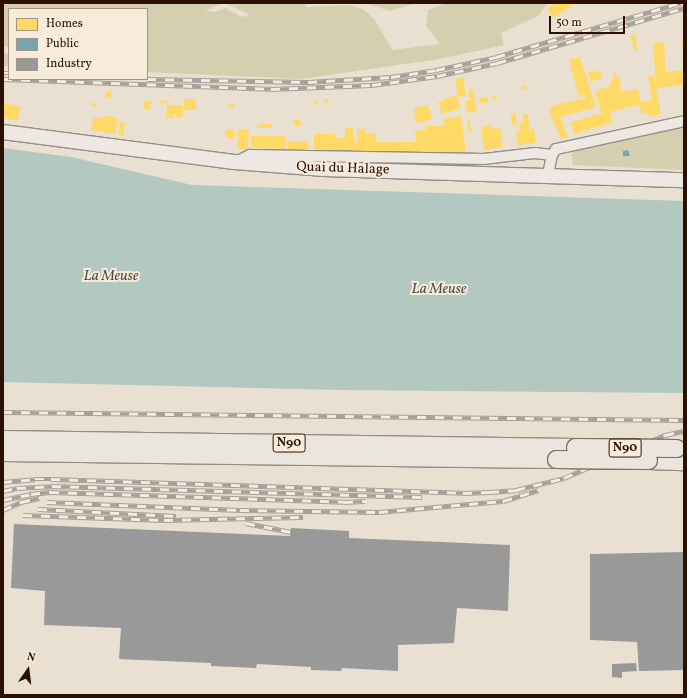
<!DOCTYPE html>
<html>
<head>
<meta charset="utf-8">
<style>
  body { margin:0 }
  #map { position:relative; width:687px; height:698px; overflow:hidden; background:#e9e0d2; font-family:Vollkorn,serif }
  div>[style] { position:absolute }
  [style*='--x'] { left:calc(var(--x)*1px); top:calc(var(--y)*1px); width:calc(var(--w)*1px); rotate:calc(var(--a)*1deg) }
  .green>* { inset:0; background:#d4cfae }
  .water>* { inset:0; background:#b2c8c0 }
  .homes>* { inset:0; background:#ffd966 }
  .round { border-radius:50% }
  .public>* { inset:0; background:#76a5af }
  .industry>* { inset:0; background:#999 }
  .roads { filter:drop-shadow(1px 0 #958c83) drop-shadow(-1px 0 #958c83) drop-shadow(0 1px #958c83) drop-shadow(0 -1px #958c83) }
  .minor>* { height:10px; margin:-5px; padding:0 5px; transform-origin:5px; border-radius:5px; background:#ede8e2 }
  .secondary>* { height:14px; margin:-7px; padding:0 7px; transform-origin:7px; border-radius:7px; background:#ede8e2 }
  .trunk>* { height:17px; margin:-8.5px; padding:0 8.5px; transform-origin:8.5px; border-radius:8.5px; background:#eae5dd }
  .rail>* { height:4.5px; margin-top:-2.25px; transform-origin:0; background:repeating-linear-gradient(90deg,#f7ecdc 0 9px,#a7a09a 0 18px); box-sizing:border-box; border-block:1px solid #a7a09a }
  .bridges { filter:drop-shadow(1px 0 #7a7067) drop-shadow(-1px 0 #7a7067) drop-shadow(0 1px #7a7067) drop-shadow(0 -1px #7a7067) }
  .trunk-bridge>* { height:17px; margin:-8.5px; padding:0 8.5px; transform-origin:8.5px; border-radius:8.5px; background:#eae5dd }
  span { translate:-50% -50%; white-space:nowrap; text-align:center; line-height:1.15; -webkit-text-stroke:4px #f7ecdc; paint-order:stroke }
  .shield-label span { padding:1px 3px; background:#f7ecdc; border:1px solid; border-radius:3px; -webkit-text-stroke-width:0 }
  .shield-label { font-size:13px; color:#2c1003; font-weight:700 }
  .street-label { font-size:14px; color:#2c1003 }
  .water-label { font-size:15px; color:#534d42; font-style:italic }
  .frame { position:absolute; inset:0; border:4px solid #2c1003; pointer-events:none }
  .legend { position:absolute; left:8px; top:8px; width:140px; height:72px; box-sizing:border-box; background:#f7ecdc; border:1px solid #a69485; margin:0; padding:5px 7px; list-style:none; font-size:12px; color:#2c1003 }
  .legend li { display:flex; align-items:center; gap:8px; height:20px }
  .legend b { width:20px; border:1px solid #a69485 }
  .north { position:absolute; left:8px; top:650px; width:40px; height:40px; -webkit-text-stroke:3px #f7ecdc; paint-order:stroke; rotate:14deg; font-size:11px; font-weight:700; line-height:16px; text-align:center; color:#2c1003 }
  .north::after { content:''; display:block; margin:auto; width:14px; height:18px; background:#2c1003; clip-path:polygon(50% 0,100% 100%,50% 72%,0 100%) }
  .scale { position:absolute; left:549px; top:16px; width:76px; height:18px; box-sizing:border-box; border:2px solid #2c1003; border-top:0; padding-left:5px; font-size:12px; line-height:14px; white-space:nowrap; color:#2c1003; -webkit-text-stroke:3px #f7ecdc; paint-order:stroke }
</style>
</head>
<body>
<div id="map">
  <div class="green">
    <div style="clip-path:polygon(3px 3px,223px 3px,205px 11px,215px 12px,225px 8px,242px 17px,250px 15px,225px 3px,305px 3px,306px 7px,349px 5px,363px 9px,375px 20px,392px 50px,440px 44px,426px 26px,428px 10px,442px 5px,442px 3px,548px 3px,538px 16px,501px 33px,504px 45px,440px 59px,301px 79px,147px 72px,147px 9px,9px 9px,9px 48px,3px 45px)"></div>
    <div style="clip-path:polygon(364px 3px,416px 3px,390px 11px)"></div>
    <div style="clip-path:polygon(3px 52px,9px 55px,9px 66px,3px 66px)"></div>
    <div style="clip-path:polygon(684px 125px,684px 170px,573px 165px,571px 151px)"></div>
  </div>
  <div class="water">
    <div style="clip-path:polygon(3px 148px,71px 157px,192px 185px,684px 201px,684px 393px,341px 390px,3px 382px)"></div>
  </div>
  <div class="homes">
    <div style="clip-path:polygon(555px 3px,576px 3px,553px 18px,547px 9px)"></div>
    <div style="clip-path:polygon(636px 34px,637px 50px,634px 50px,630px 36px)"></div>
    <div style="clip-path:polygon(681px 39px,684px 39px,684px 51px,683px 51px)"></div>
    <div style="clip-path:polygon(664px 42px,666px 72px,684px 70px,684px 85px,656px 88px,661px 114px,647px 117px,647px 113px,641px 114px,640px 105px,629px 107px,610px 112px,613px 122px,574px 134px,571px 122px,599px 114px,602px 115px,595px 92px,611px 85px,610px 81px,614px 80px,613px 72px,615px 72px,616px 78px,620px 77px,621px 92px,638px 89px,640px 102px,652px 100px,648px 76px,654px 75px,656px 86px,653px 43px)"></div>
    <div style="clip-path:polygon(580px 57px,596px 107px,560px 117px,568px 137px,561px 139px,549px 110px,551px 110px,551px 106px,586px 98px,585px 95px,579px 97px,569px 60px)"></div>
    <div style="clip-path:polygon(601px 71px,602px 78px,591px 82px,588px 72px)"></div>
    <div style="clip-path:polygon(463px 77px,466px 96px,458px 97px,455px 79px)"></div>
    <div style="clip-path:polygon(526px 85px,528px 89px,523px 90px,522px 87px)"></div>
    <div style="clip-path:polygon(468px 89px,473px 89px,475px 98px,469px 99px)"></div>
    <div style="clip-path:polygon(106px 91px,112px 92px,111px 98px,105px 98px)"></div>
    <div style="clip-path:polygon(456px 95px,461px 108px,442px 114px,438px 102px)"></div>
    <div style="clip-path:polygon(497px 95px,497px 99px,493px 100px,492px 96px)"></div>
    <div style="clip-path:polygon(488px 97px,488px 102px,480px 103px,479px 98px)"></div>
    <div style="clip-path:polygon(184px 99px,196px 99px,196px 110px,184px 110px)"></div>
    <div style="clip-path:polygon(324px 99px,328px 99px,328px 103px,324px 103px)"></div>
    <div style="clip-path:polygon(475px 99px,477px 111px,467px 113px,465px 101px)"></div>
    <div style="clip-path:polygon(167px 100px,167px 103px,159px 104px,159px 101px)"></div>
    <div style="clip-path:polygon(314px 100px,318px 100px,318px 104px,314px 104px)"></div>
    <div style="clip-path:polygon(144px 101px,152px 101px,152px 104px,149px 104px,151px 109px,144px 109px)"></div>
    <div style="clip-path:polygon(3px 103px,20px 106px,18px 121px,3px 118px)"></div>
    <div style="clip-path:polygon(91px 103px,96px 103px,96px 107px,91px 106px)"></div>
    <div style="clip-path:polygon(234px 103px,234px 107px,228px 108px,228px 104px)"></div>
    <div style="clip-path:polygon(167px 105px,183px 105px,183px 117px,176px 117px,176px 114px,173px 114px,173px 118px,166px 118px)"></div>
    <div style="clip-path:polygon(428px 105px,432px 119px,417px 123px,413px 109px)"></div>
    <div style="clip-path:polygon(516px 113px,517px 124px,512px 125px,511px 114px)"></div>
    <div style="clip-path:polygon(523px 114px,528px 114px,530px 130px,534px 129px,536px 143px,518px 145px,516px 132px,520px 131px,519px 123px,524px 122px)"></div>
    <div style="clip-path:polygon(104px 115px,118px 118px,115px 134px,91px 130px,94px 117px,103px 119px)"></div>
    <div style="clip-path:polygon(461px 116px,466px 152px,314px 151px,314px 134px,335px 134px,335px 138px,345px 138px,345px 128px,353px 128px,353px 138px,355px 138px,355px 143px,357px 143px,357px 129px,366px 129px,366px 133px,376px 133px,376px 142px,416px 142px,415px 131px,426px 130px,426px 126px,445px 126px,443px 119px)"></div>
    <div style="clip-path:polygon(293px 119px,300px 119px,301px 125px,293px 125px)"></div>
    <div style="clip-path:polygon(469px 119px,472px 133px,469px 133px,467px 120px)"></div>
    <div style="clip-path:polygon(120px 122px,125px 123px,123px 136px,118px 135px)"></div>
    <div style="clip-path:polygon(272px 123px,272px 128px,257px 128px,257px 125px)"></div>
    <div style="clip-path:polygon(491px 125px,491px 129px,500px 128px,503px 147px,484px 150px,481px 127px)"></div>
    <div style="clip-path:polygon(238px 129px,249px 130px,248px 149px,238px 149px)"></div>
    <div class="round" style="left:225px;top:129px;width:10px;height:10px"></div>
    <div style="clip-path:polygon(251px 136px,285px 136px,285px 149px,251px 148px)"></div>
    <div style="clip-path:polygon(288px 141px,309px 141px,308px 150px,288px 150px)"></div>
  </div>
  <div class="public">
    <div style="clip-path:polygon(628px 150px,630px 156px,623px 156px,623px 151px)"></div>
  </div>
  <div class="industry">
    <div style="clip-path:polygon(14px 524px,290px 536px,291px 528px,349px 531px,349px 538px,510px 545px,508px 611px,457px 608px,454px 643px,398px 645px,398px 671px,342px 668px,341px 671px,311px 670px,311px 667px,257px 664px,256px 668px,211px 666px,211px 663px,119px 659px,121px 628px,44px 625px,45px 591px,11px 588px)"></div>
    <div style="clip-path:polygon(684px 552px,684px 670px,639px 671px,637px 642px,590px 640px,590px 554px)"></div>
    <div style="clip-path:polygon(636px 663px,637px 671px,622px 672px,622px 678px,612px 677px,612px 664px)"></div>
  </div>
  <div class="roads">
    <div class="minor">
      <div style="--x:236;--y:162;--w:16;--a:-27"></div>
      <div style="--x:250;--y:155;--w:234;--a:1"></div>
      <div style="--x:484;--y:159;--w:51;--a:-6.7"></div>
      <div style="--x:535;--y:153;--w:17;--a:7"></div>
      <div style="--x:548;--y:175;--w:20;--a:-79"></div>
      <div style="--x:552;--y:155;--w:7;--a:-56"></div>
      <div style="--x:556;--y:149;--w:131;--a:-12.3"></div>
    </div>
    <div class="secondary">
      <div style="--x:3;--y:132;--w:233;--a:7.4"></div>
      <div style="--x:234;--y:162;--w:90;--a:4.4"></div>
      <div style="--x:324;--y:169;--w:360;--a:1.8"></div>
    </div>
    <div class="trunk">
      <div style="--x:3;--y:439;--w:572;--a:0.8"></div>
      <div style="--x:3;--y:452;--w:553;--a:0.73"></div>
      <div style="--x:648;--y:460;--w:36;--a:2"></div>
    </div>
  </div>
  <div class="rail">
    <div style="--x:3;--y:73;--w:6;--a:0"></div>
    <div style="--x:3;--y:79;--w:268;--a:2.1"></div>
    <div style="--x:271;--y:89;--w:101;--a:-2.3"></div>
    <div style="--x:372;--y:85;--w:66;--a:-7.9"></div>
    <div style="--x:437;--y:76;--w:61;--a:-12.2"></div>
    <div style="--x:497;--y:63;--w:195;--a:-16.4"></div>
    <div style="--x:147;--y:79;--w:161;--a:1.1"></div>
    <div style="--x:308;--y:82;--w:83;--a:-3.4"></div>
    <div style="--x:391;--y:77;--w:46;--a:-8.8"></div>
    <div style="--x:436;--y:70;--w:61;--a:-12.2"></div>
    <div style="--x:496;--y:57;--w:192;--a:-16.4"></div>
    <div style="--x:3;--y:412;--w:681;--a:0.67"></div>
    <div style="--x:3;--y:482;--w:32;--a:-5"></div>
    <div style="--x:35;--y:479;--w:16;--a:0"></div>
    <div style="--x:51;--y:479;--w:412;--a:1.9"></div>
    <div style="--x:463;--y:493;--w:27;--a:-2"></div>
    <div style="--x:490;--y:492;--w:26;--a:-4"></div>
    <div style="--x:516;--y:490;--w:49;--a:-14"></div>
    <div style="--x:564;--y:478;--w:110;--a:-23.1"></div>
    <div style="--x:665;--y:435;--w:19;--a:-12"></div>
    <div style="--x:3;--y:491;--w:14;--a:-12"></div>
    <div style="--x:17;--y:488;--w:35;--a:-3"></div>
    <div style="--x:52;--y:486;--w:370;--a:1.7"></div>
    <div style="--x:3;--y:500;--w:29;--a:-12"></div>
    <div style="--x:31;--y:494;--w:19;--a:-6"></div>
    <div style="--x:50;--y:492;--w:294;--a:1.9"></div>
    <div style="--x:344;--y:502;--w:21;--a:-3"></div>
    <div style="--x:47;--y:502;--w:193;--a:2.4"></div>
    <div style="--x:240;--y:510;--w:139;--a:0.8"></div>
    <div style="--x:379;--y:512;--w:124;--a:-5.1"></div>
    <div style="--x:503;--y:501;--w:37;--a:-17"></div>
    <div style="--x:38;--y:509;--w:138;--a:2.9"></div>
    <div style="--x:3;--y:510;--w:20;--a:-24"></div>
    <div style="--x:21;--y:502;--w:19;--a:-12"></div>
    <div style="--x:23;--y:515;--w:141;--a:2"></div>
    <div style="--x:164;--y:520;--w:139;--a:-1.2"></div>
    <div style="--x:246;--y:523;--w:46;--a:11.3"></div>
  </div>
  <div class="bridges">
    <div class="trunk-bridge">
      <div style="--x:575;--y:447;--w:101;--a:0.6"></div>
      <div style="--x:556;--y:459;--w:92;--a:0.6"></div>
    </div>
  </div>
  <div class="shield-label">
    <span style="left:289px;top:443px">N90</span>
    <span style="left:625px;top:448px">N90</span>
  </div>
  <div class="street-label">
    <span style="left:343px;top:169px;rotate:2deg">Quai du Halage</span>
  </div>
  <div class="water-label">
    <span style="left:111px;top:277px">La Meuse</span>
    <span style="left:439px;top:290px">La Meuse</span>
  </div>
  <div class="frame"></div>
  <ul class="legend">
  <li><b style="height:11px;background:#ffd966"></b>Homes</li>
  <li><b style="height:11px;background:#76a5af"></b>Public</li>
  <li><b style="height:11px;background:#999"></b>Industry</li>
  </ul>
  <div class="north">N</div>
  <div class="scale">50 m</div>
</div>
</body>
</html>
